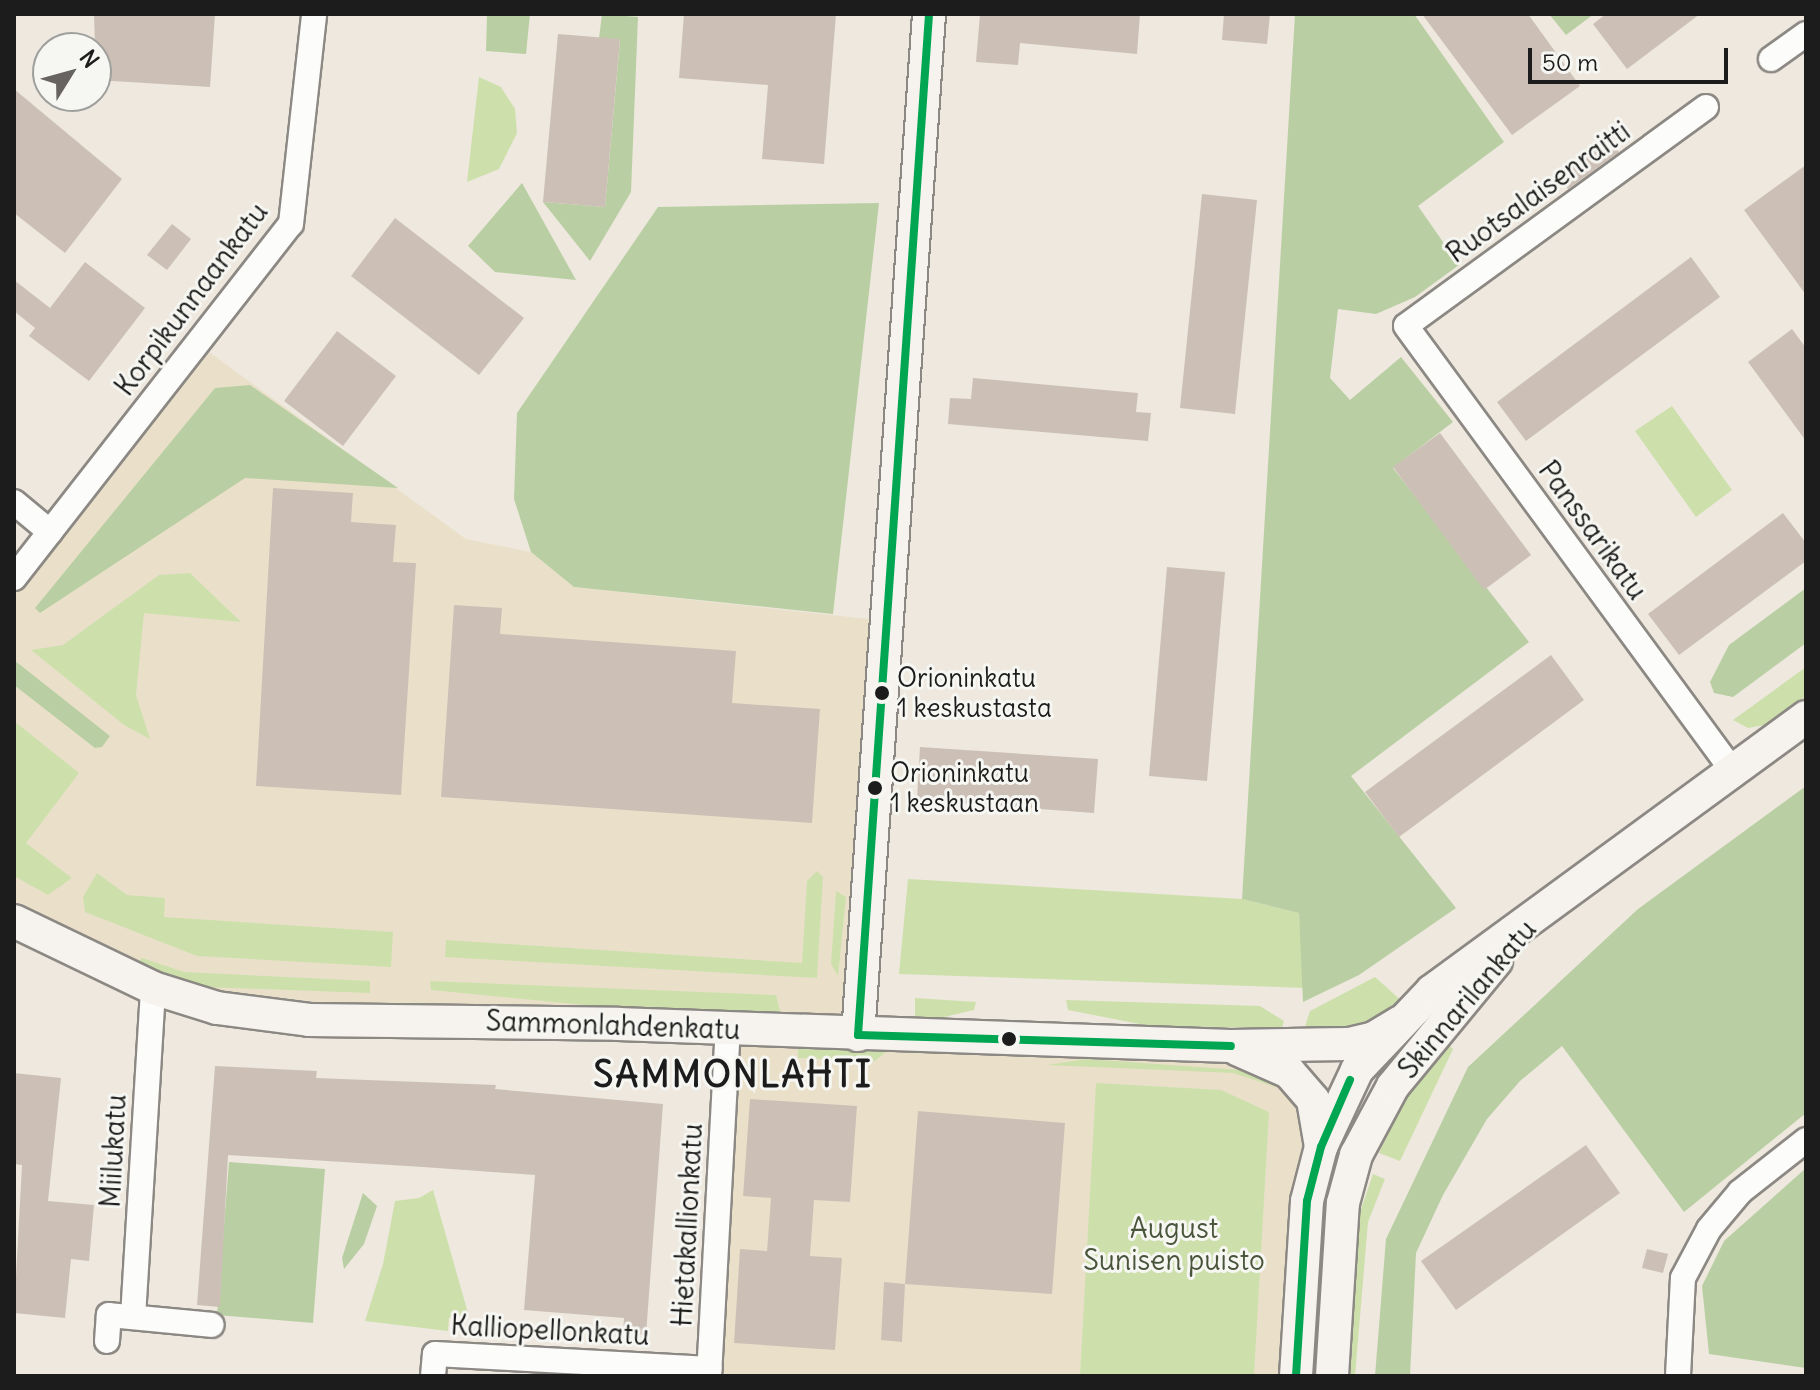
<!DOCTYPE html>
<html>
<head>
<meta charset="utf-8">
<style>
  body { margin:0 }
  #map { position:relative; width:1820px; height:1390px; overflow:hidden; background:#eee8de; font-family:Delius,sans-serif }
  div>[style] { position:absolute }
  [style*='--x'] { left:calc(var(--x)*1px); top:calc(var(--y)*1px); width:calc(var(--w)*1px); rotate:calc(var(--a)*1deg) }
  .built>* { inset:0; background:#eae0ca }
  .green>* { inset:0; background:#cde0ac }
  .forest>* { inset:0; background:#b9cfa3 }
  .building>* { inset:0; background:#ccc0b6 }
  .roads { filter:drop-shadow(2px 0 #8c8883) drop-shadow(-2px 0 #8c8883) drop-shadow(0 2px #8c8883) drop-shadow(0 -2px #8c8883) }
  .minor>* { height:24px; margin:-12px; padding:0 12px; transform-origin:12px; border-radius:12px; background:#fcfcfa }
  .secondary>* { height:32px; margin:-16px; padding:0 16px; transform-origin:16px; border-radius:16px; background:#f6f3ef }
  .bus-1>* { height:8px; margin:-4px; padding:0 4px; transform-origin:4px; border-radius:4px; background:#00a651 }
  .dots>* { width:22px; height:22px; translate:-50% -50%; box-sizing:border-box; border:4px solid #f6f6f2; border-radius:50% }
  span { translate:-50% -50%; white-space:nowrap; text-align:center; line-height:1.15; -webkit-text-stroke:6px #f6f6f2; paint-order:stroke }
  .bus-label { font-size:26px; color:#1c1c1c }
  .left { translate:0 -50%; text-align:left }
  .street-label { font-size:28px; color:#1c1c1c }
  .park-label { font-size:28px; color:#49553b }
  .district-label { font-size:36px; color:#1c1c1c; font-weight:700; letter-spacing:2px }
  .frame { position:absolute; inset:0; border:16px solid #1c1c1c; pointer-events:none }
  .north { position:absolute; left:32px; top:32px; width:80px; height:80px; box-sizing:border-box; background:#f6f6f2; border:2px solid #9f9f9c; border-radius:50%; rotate:53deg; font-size:22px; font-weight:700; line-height:32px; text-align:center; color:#1c1c1c }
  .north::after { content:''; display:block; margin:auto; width:28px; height:36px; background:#666360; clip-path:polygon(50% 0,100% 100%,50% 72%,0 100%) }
  .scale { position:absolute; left:1528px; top:48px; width:200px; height:36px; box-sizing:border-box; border:4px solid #1c1c1c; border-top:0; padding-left:10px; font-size:24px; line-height:28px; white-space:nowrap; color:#1c1c1c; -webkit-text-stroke:6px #f6f6f2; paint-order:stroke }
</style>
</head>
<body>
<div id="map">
  <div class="built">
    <div style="clip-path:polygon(198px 344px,466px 539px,531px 552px,574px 587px,887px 621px,858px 1034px,1231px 1046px,1313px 1100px,1296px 1376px,709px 1376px,728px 1029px,217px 1008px,14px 920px,14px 578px)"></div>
  </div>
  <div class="green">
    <div style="clip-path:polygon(479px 77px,501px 87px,515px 109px,517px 133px,499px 169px,467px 182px)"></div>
    <div style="clip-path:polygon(1672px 406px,1732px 490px,1696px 517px,1635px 431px)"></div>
    <div style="clip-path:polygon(190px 573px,241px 622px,144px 613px,136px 695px,150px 739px,124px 725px,31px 650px,63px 645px,159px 575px)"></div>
    <div style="clip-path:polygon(1806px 667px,1806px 696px,1765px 725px,1748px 728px,1733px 720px)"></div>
    <div style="clip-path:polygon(14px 721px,79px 773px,26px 843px,72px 878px,48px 895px,14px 876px)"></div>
    <div style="clip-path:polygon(817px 871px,823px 877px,817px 978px,445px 957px,446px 940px,802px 963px,807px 881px)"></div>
    <div style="clip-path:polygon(97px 873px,127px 895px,165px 898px,164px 917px,393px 932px,391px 967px,197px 956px,85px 912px,83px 897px)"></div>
    <div style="clip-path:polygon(908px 879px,1242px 899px,1299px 913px,1305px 988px,899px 974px)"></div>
    <div style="clip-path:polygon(836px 891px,846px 897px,838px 976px,831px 964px)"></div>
    <div style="clip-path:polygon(142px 958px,184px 972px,370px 981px,370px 993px,203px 987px,136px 964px)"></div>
    <div style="clip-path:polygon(1375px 977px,1404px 1003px,1371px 1029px,1303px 1033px,1310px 1011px)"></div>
    <div style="clip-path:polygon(430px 981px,776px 995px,781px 1015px,624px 1009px,431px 990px)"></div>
    <div style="clip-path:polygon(915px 998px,976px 1002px,974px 1010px,931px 1020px,915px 1019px)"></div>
    <div style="clip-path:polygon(1066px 1000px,1260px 1006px,1284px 1021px,1282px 1028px,1150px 1026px,1068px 1010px)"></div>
    <div style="clip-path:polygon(1442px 1039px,1453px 1049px,1400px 1161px,1379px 1153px,1397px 1107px)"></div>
    <div style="clip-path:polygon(798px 1049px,888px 1050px,875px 1061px,798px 1058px)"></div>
    <div style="clip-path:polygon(1086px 1059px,1256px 1071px,1282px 1081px,1276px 1087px,1233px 1073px,1047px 1065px)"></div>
    <div style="clip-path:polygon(1096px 1083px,1221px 1090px,1269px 1112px,1254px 1376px,1080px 1376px)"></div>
    <div style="clip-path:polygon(1373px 1174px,1385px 1179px,1368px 1222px,1355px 1376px,1343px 1376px,1356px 1224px)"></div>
    <div style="clip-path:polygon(433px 1190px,468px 1313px,449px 1318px,448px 1331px,365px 1321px,383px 1264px,395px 1201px,419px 1198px)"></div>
  </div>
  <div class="forest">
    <div style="clip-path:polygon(487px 14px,530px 14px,526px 54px,486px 51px)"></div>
    <div style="clip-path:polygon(602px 14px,638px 17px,631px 192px,590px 261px,543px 202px,605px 207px,620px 40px,599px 38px)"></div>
    <div style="clip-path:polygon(1295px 14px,1414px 14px,1504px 142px,1418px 206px,1459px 265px,1415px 297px,1376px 314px,1338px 309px,1330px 378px,1350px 400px,1401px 357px,1453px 422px,1393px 468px,1529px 642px,1351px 776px,1456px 908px,1359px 975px,1303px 1002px,1299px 913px,1242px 899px)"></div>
    <div style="clip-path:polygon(1549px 14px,1594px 14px,1566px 35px)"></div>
    <div style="clip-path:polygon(522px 183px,576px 280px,495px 272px,468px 246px)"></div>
    <div style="clip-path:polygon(879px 203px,833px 614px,574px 587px,531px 552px,514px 499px,517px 413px,658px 207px)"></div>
    <div style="clip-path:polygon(250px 385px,398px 488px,245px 478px,40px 613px,35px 608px,215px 388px)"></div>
    <div style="clip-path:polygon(1806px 588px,1806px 643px,1733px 697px,1714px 693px,1710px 682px,1729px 645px)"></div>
    <div style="clip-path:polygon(14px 660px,110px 736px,102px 747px,95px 748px,14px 685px)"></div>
    <div style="clip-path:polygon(1806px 786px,1806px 1113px,1684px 1212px,1562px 1046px,1520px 1081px,1487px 1119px,1443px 1195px,1416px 1253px,1410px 1376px,1375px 1376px,1386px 1239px,1468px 1067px,1638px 909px)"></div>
    <div style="clip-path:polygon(229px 1162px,325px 1169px,313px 1323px,217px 1315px)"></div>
    <div style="clip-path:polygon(1806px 1168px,1806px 1368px,1709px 1354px,1702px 1286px,1724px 1241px)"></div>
    <div style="clip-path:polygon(363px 1193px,377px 1206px,364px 1244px,344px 1269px,342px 1258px)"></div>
  </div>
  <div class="building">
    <div style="clip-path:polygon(94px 14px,215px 14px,210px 87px,96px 80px)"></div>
    <div style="clip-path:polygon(684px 14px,836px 14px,824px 164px,762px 159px,768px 85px,679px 78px)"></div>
    <div style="clip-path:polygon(980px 14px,1140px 14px,1137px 54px,1020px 43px,1018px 65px,976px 62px)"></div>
    <div style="clip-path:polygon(1224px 14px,1270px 14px,1267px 44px,1222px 40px)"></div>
    <div style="clip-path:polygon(1422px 14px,1528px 14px,1580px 86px,1512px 135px)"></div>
    <div style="clip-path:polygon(1606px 14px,1700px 14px,1627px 69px,1593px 24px)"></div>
    <div style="clip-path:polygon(558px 34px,620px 39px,605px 207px,543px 202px)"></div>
    <div style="clip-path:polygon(14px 89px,122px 179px,65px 253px,14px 213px)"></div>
    <div style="clip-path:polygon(1607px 136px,1619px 152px,1568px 189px,1556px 173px)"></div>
    <div style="clip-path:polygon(1806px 165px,1806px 295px,1744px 210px)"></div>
    <div style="clip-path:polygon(1202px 194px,1257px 200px,1235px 414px,1180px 408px)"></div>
    <div style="clip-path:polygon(395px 218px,524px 318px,479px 375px,351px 276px)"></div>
    <div style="clip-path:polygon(172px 224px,191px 239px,167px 270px,147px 255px)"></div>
    <div style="clip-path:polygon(1691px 257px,1720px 297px,1526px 441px,1497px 402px)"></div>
    <div style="clip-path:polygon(85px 262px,145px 308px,89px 381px,29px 336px,35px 328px,14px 311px,14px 280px,50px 308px)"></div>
    <div style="clip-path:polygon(1792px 329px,1806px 348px,1806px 441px,1748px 362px)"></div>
    <div style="clip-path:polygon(337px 331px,396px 376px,343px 446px,284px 401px)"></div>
    <div style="clip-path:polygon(973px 378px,1138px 393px,1136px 412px,1151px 413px,1148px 441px,948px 424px,950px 398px,971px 399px)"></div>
    <div style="clip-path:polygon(1440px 433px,1531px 555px,1484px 590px,1393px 467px)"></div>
    <div style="clip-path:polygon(273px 488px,353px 493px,351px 522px,396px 525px,393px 562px,416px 563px,401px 795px,256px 786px)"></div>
    <div style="clip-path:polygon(1783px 513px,1806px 543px,1806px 561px,1679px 655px,1648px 614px)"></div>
    <div style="clip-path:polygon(1167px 567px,1225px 572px,1207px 781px,1149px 776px)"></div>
    <div style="clip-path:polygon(454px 605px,502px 608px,500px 634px,736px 651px,732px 703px,820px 709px,812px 823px,441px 797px)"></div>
    <div style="clip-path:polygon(1551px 655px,1584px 700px,1399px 837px,1365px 792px)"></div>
    <div style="clip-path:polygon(920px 747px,1098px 759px,1094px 813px,917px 800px)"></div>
    <div style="clip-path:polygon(215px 1066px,317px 1071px,316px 1078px,496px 1085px,495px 1089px,663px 1104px,646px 1335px,623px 1333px,624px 1318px,524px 1310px,535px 1175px,423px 1167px,228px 1155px,220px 1307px,197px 1305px)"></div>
    <div style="clip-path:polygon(14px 1073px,61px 1078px,48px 1201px,94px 1205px,89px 1261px,71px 1259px,65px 1318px,14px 1313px,22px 1165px,14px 1164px)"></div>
    <div style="clip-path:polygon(750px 1099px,857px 1106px,850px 1202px,814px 1200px,810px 1256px,842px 1258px,835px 1350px,734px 1343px,740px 1249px,767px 1251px,771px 1198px,743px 1196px)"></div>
    <div style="clip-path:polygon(918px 1111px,1065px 1123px,1052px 1294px,905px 1284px)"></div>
    <div style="clip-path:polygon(1586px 1145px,1620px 1193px,1456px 1310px,1421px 1261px)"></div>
    <div style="clip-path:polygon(1647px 1249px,1668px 1254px,1663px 1273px,1642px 1268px)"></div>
    <div style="clip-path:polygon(884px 1282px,905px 1284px,902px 1342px,881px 1340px)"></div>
  </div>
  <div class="roads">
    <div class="minor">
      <div style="--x:1771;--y:59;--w:43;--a:-35.5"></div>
      <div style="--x:1706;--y:107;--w:371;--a:143.9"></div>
      <div style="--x:1406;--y:326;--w:551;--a:53.71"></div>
      <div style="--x:14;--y:502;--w:47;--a:39.8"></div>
      <div style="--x:14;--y:578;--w:449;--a:-52"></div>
      <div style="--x:291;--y:224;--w:211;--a:-83.7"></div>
      <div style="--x:133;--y:1317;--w:330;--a:-86.5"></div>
      <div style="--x:107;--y:1341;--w:26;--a:-86"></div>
      <div style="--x:109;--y:1315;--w:103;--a:5.5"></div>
      <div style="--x:433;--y:1376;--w:22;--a:-85"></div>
      <div style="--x:435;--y:1354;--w:275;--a:3.1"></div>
      <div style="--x:709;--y:1376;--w:348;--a:-86.9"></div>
      <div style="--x:1678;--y:1376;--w:98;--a:-87.1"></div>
      <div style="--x:1683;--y:1278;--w:55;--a:-62"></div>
      <div style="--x:1709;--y:1229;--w:48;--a:-50"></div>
      <div style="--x:1740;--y:1192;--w:84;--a:-38.2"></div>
    </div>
    <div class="secondary">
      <div style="--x:14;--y:921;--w:154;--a:25.7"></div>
      <div style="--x:153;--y:988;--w:67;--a:17.4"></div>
      <div style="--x:217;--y:1008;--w:93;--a:7.4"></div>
      <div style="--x:309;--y:1020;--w:309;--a:0.7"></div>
      <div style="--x:618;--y:1024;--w:613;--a:2.06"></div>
      <div style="--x:1231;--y:1046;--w:118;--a:-1"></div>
      <div style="--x:1349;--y:1044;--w:26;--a:-13"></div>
      <div style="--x:1374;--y:1038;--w:31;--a:-31"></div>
      <div style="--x:858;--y:1035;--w:1023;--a:-86.02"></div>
      <div style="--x:1237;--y:1049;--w:57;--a:23.9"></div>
      <div style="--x:1289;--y:1072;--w:37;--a:49"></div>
      <div style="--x:1313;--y:1100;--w:48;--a:80.3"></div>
      <div style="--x:1296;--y:1376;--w:175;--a:-86.4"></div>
      <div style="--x:1307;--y:1201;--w:56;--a:-75.5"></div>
      <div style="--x:1321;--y:1147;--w:85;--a:-64.9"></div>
      <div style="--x:1357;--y:1070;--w:109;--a:-46.5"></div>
      <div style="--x:1432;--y:991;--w:464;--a:-36.2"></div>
      <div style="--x:1332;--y:1376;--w:173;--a:-86.4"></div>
      <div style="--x:1343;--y:1203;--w:50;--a:-74.8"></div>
      <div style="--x:1356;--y:1155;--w:78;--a:-61.8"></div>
      <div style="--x:1393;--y:1086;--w:162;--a:-50.5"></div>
    </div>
  </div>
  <div class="bus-1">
    <div style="--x:858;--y:1035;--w:1023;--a:-86.02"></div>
    <div style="--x:858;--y:1035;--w:373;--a:1.7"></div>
    <div style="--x:1296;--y:1376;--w:175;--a:-86.4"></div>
    <div style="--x:1307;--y:1201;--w:56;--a:-75.5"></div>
    <div style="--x:1321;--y:1147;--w:73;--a:-66.6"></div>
  </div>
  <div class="dots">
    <div style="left:882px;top:693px;background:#1c1c1c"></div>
    <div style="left:875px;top:788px;background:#1c1c1c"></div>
    <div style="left:1009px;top:1039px;background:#1c1c1c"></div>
  </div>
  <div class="bus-label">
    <span class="left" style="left:897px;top:693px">Orioninkatu<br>1 keskustasta</span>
    <span class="left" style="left:890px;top:788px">Orioninkatu<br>1 keskustaan</span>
  </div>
  <div class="street-label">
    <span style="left:1538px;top:192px;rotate:-36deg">Ruotsalaisenraitti</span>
    <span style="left:191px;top:299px;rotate:-53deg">Korpikunnaankatu</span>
    <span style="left:1593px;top:530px;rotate:54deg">Panssarikatu</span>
    <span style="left:1467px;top:999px;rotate:-50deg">Skinnarilankatu</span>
    <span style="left:613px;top:1025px;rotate:2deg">Sammonlahdenkatu</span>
    <span style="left:113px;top:1151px;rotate:-87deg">Miilukatu</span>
    <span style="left:687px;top:1225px;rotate:-87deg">Hietakallionkatu</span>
    <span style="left:550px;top:1330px;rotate:3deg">Kalliopellonkatu</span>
  </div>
  <div class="park-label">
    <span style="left:1174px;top:1244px">August<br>Sunisen puisto</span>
  </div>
  <div class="district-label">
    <span style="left:733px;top:1075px">SAMMONLAHTI</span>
  </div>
  <div class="frame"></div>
  <div class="north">N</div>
  <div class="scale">50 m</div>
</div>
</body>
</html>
